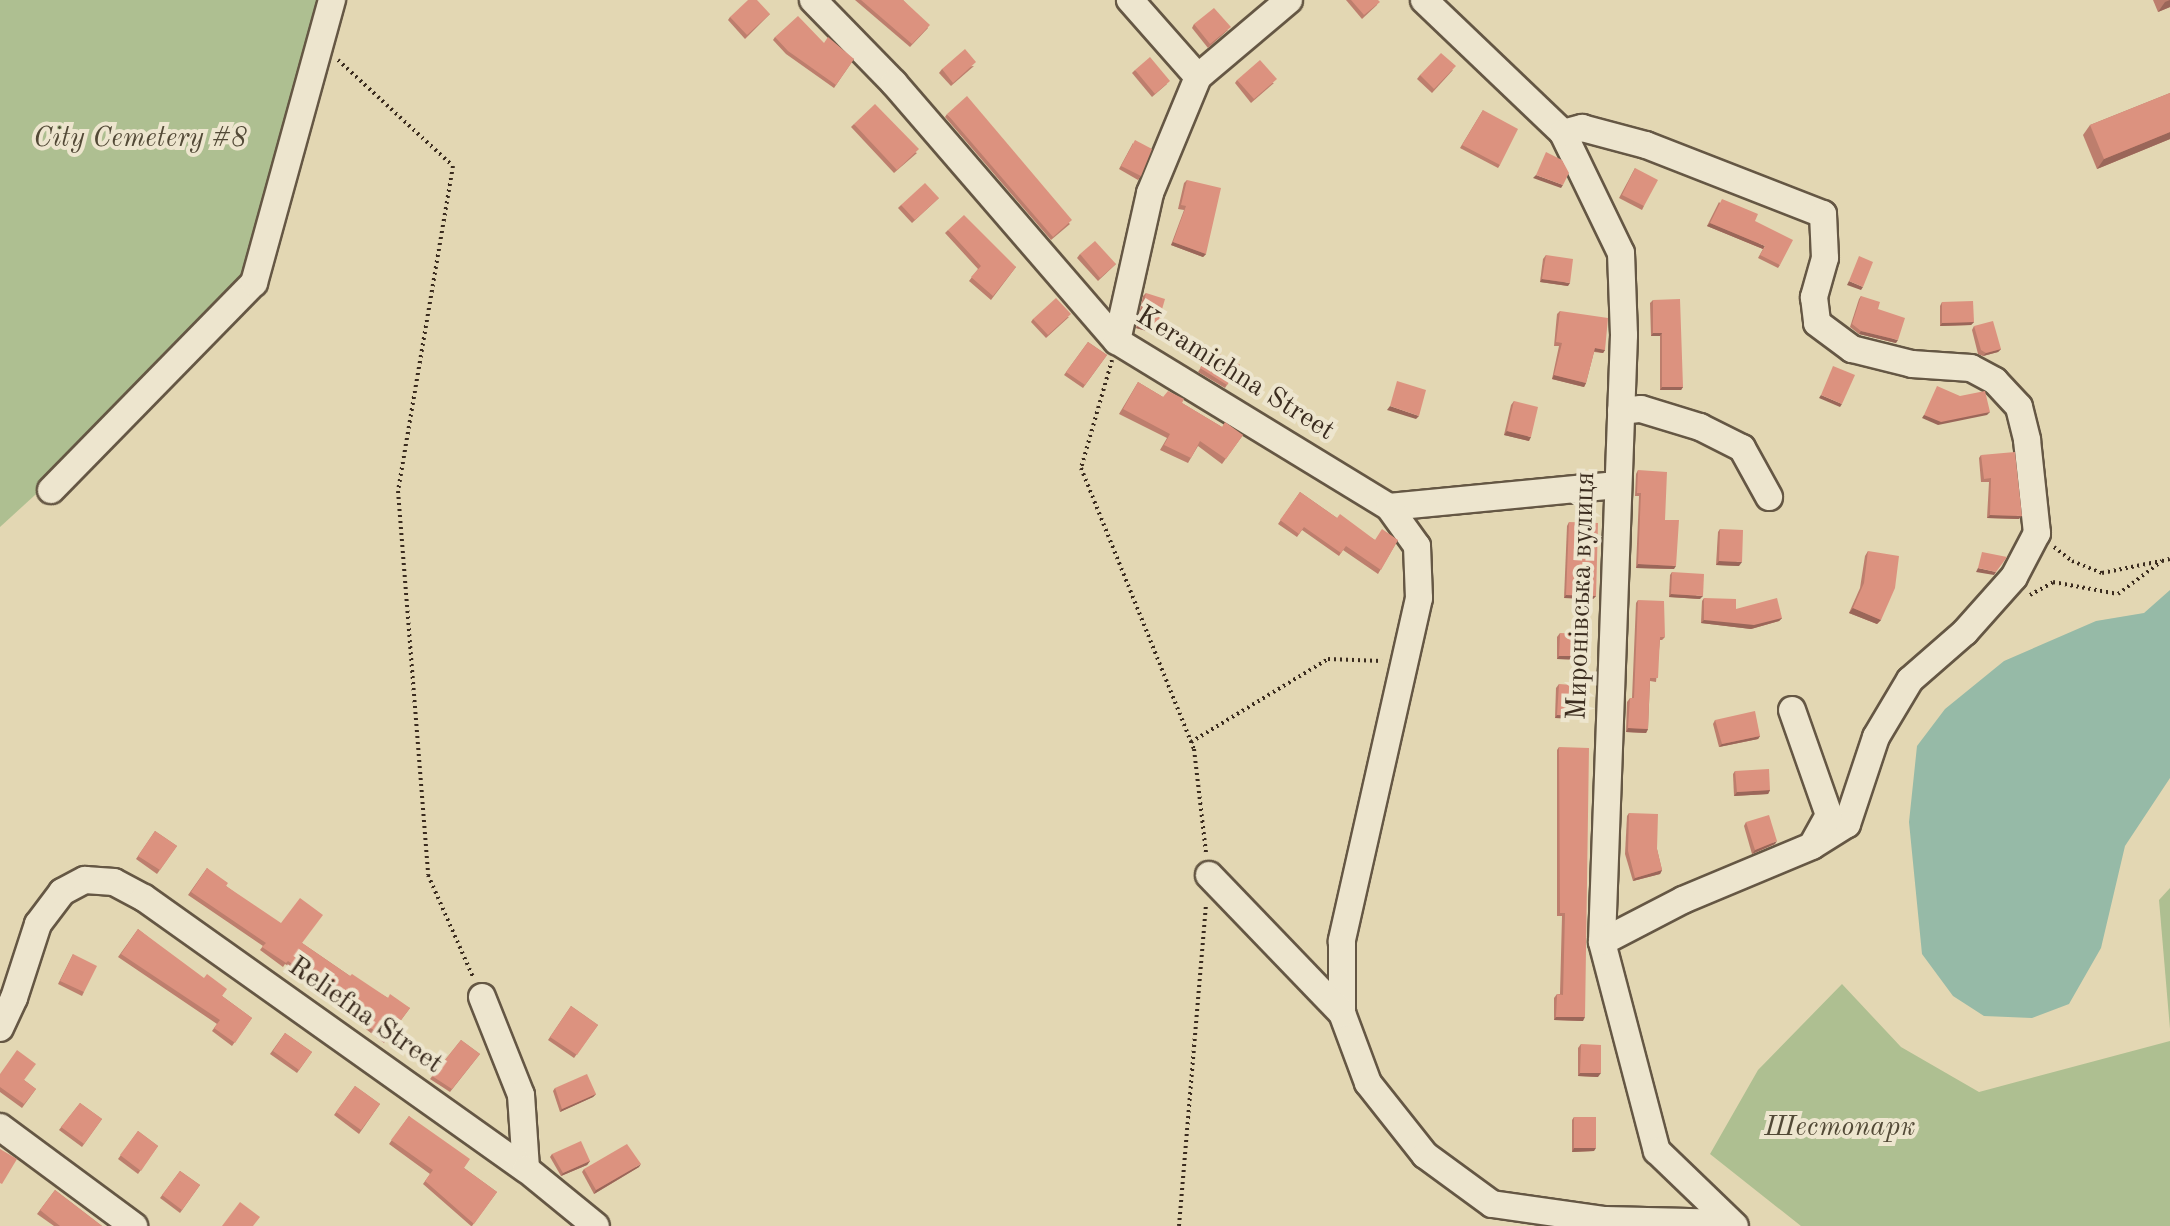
<!DOCTYPE html>
<html>
<head>
<meta charset="utf-8">
<style>
  body { margin:0 }
  #map { position:relative; width:2170px; height:1226px; overflow:hidden; background:#e3d7b3; font-family:"Old Standard TT",serif }
  div>[style] { position:absolute }
  [style*='--x'] { left:calc(var(--x)*1px); top:calc(var(--y)*1px); width:calc(var(--w)*1px); rotate:calc(var(--a)*1deg) }
  .green>* { inset:0; background:#aebf91 }
  .water>* { inset:0; background:#96baa7 }
  .path>* { height:4px; margin-top:-2px; transform-origin:0; background:repeating-linear-gradient(90deg,#3b2c1f 0 2px,transparent 0 6px) }
  .roads { filter:drop-shadow(2px 0 #655744) drop-shadow(-2px 0 #655744) drop-shadow(0 2px #655744) drop-shadow(0 -2px #655744) }
  .minor>* { height:26px; margin:-13px; padding:0 13px; transform-origin:13px; border-radius:13px; background:#ede5ce }
  .wall>* { inset:0; background:#bd7e6d }
  .shaded-wall>* { inset:0; background:#9a6659 }
  .building>* { inset:0; background:#dc927f }
  span { translate:-50% -50%; white-space:nowrap; text-align:center; line-height:1.15; -webkit-text-stroke:8px #ede5ce; paint-order:stroke }
  .park-label { font-size:28px; color:#524936; font-style:italic }
  .street-label { font-size:28px; color:#3b2c1f }
</style>
</head>
<body>
<div id="map">
  <div class="green">
    <div style="clip-path:polygon(0 0,319px 0,243px 280px,69px 464px,0 527px)"></div>
    <div style="clip-path:polygon(2170px 888px,2170px 1029px,2159px 900px)"></div>
    <div style="clip-path:polygon(1842px 984px,1901px 1047px,1979px 1092px,2170px 1041px,2170px 1226px,1801px 1226px,1710px 1154px,1758px 1070px)"></div>
  </div>
  <div class="water">
    <div style="clip-path:polygon(2170px 590px,2170px 778px,2125px 846px,2101px 948px,2069px 1004px,2032px 1018px,1984px 1016px,1953px 996px,1922px 954px,1909px 822px,1917px 746px,1945px 709px,2004px 661px,2096px 621px,2144px 613px)"></div>
  </div>
  <div class="path">
    <div style="--x:338;--y:60;--w:156;--a:42.7"></div>
    <div style="--x:453;--y:166;--w:330;--a:99.6"></div>
    <div style="--x:398;--y:491;--w:385;--a:85.5"></div>
    <div style="--x:428;--y:875;--w:111;--a:66.2"></div>
    <div style="--x:1112;--y:360;--w:112;--a:106"></div>
    <div style="--x:1081;--y:468;--w:303;--a:68.1"></div>
    <div style="--x:1194;--y:749;--w:105;--a:83.4"></div>
    <div style="--x:2054;--y:547;--w:23;--a:38"></div>
    <div style="--x:2072;--y:561;--w:32;--a:22"></div>
    <div style="--x:2102;--y:573;--w:60;--a:-11.5"></div>
    <div style="--x:2030;--y:595;--w:26;--a:-29"></div>
    <div style="--x:2053;--y:582;--w:66;--a:10.5"></div>
    <div style="--x:2118;--y:594;--w:55;--a:-36.9"></div>
    <div style="--x:2162;--y:561;--w:8;--a:-14"></div>
    <div style="--x:1191;--y:742;--w:160;--a:-31.2"></div>
    <div style="--x:1328;--y:659;--w:54;--a:2.1"></div>
    <div style="--x:1179;--y:1226;--w:321;--a:-85.2"></div>
  </div>
  <div class="roads">
    <div class="minor">
      <div style="--x:813;--y:0;--w:116;--a:45.7"></div>
      <div style="--x:894;--y:83;--w:341;--a:49.2"></div>
      <div style="--x:1117;--y:341;--w:319;--a:31.4"></div>
      <div style="--x:1389;--y:507;--w:229;--a:-5.5"></div>
      <div style="--x:1424;--y:0;--w:192;--a:43.7"></div>
      <div style="--x:1563;--y:133;--w:133;--a:64.2"></div>
      <div style="--x:1621;--y:253;--w:82;--a:87.9"></div>
      <div style="--x:1624;--y:335;--w:607;--a:92.08"></div>
      <div style="--x:1602;--y:942;--w:216;--a:75.3"></div>
      <div style="--x:1657;--y:1151;--w:108;--a:43.9"></div>
      <div style="--x:1198;--y:77;--w:119;--a:-40.2"></div>
      <div style="--x:1563;--y:133;--w:20;--a:-15"></div>
      <div style="--x:1582;--y:128;--w:66;--a:14.9"></div>
      <div style="--x:1646;--y:145;--w:190;--a:21.3"></div>
      <div style="--x:1823;--y:214;--w:44;--a:87.4"></div>
      <div style="--x:1825;--y:258;--w:41;--a:105.8"></div>
      <div style="--x:1814;--y:297;--w:26;--a:83"></div>
      <div style="--x:1817;--y:323;--w:44;--a:36.6"></div>
      <div style="--x:1852;--y:349;--w:62;--a:14"></div>
      <div style="--x:1912;--y:364;--w:59;--a:3.9"></div>
      <div style="--x:1971;--y:368;--w:27;--a:28"></div>
      <div style="--x:1995;--y:381;--w:35;--a:47"></div>
      <div style="--x:2019;--y:407;--w:34;--a:76"></div>
      <div style="--x:2027;--y:440;--w:94;--a:83.9"></div>
      <div style="--x:2037;--y:533;--w:50;--a:117.6"></div>
      <div style="--x:2014;--y:577;--w:74;--a:131.7"></div>
      <div style="--x:1965;--y:632;--w:73;--a:138.9"></div>
      <div style="--x:1910;--y:680;--w:66;--a:120.8"></div>
      <div style="--x:1876;--y:737;--w:92;--a:108.4"></div>
      <div style="--x:1847;--y:824;--w:41;--a:147.8"></div>
      <div style="--x:1812;--y:846;--w:140;--a:157.3"></div>
      <div style="--x:1683;--y:900;--w:91;--a:152.6"></div>
      <div style="--x:1117;--y:341;--w:152;--a:-77.4"></div>
      <div style="--x:1150;--y:193;--w:126;--a:-67.5"></div>
      <div style="--x:1198;--y:77;--w:103;--a:-131.4"></div>
      <div style="--x:1621;--y:411;--w:20;--a:-6"></div>
      <div style="--x:1641;--y:409;--w:62;--a:17"></div>
      <div style="--x:1700;--y:427;--w:47;--a:26.6"></div>
      <div style="--x:1742;--y:448;--w:56;--a:61.1"></div>
      <div style="--x:51;--y:490;--w:290;--a:-45.6"></div>
      <div style="--x:254;--y:283;--w:294;--a:-74.6"></div>
      <div style="--x:1389;--y:507;--w:48;--a:54.3"></div>
      <div style="--x:1417;--y:546;--w:52;--a:87.8"></div>
      <div style="--x:1419;--y:598;--w:352;--a:102.7"></div>
      <div style="--x:1342;--y:941;--w:72;--a:90"></div>
      <div style="--x:1342;--y:1013;--w:75;--a:69.6"></div>
      <div style="--x:1368;--y:1083;--w:92;--a:51.6"></div>
      <div style="--x:1425;--y:1155;--w:83;--a:36.2"></div>
      <div style="--x:1492;--y:1204;--w:114;--a:8.1"></div>
      <div style="--x:1605;--y:1220;--w:126;--a:1.4"></div>
      <div style="--x:1792;--y:710;--w:111;--a:70.6"></div>
      <div style="--x:1829;--y:815;--w:31;--a:119"></div>
      <div style="--x:1209;--y:875;--w:192;--a:46.1"></div>
      <div style="--x:482;--y:997;--w:105;--a:68.3"></div>
      <div style="--x:521;--y:1095;--w:74;--a:86.1"></div>
      <div style="--x:0;--y:1028;--w:33;--a:-65"></div>
      <div style="--x:14;--y:998;--w:78;--a:-72"></div>
      <div style="--x:38;--y:924;--w:40;--a:-53"></div>
      <div style="--x:62;--y:892;--w:26;--a:-28"></div>
      <div style="--x:85;--y:880;--w:29;--a:4"></div>
      <div style="--x:114;--y:882;--w:34;--a:28"></div>
      <div style="--x:144;--y:898;--w:468;--a:35.4"></div>
      <div style="--x:526;--y:1169;--w:90;--a:39.2"></div>
      <div style="--x:0;--y:1127;--w:167;--a:36.5"></div>
    </div>
  </div>
  <div class="wall">
    <div style="clip-path:polygon(855px 0,903px 0,928px 28px,910px 47px)"></div>
    <div style="clip-path:polygon(1346px 0,1378px 0,1377px 5px,1362px 19px)"></div>
    <div style="clip-path:polygon(2153px 0,2170px 0,2170px 7px,2158px 12px)"></div>
    <div style="clip-path:polygon(770px 14px,745px 39px,728px 20px,730px 17px)"></div>
    <div style="clip-path:polygon(1194px 24px,1228px 30px,1208px 48px,1192px 28px)"></div>
    <div style="clip-path:polygon(775px 37px,824px 43px,854px 59px,834px 88px,786px 54px,773px 40px)"></div>
    <div style="clip-path:polygon(974px 66px,951px 86px,939px 73px,942px 69px)"></div>
    <div style="clip-path:polygon(1135px 70px,1167px 84px,1152px 97px,1132px 73px)"></div>
    <div style="clip-path:polygon(1453px 70px,1432px 93px,1417px 79px,1420px 75px)"></div>
    <div style="clip-path:polygon(1237px 80px,1274px 83px,1251px 103px,1235px 83px)"></div>
    <div style="clip-path:polygon(2170px 93px,2170px 139px,2097px 169px,2083px 135px,2090px 125px)"></div>
    <div style="clip-path:polygon(1483px 110px,1500px 165px,1498px 168px,1460px 148px)"></div>
    <div style="clip-path:polygon(947px 114px,1070px 224px,1051px 240px,945px 117px)"></div>
    <div style="clip-path:polygon(854px 124px,917px 153px,894px 173px,851px 127px)"></div>
    <div style="clip-path:polygon(1133px 143px,1141px 176px,1138px 180px,1119px 169px)"></div>
    <div style="clip-path:polygon(1635px 168px,1644px 206px,1642px 210px,1619px 198px)"></div>
    <div style="clip-path:polygon(1187px 180px,1206px 254px,1203px 257px,1171px 245px,1184px 210px,1178px 209px,1184px 183px)"></div>
    <div style="clip-path:polygon(939px 198px,912px 223px,898px 208px,901px 205px)"></div>
    <div style="clip-path:polygon(1719px 202px,1780px 265px,1778px 268px,1758px 258px,1763px 249px,1707px 226px)"></div>
    <div style="clip-path:polygon(948px 230px,1016px 267px,991px 300px,969px 281px,978px 269px,945px 233px)"></div>
    <div style="clip-path:polygon(1080px 254px,1116px 264px,1098px 281px,1077px 258px)"></div>
    <div style="clip-path:polygon(1546px 255px,1568px 286px,1540px 282px,1543px 259px)"></div>
    <div style="clip-path:polygon(1146px 293px,1154px 333px,1136px 328px,1143px 296px)"></div>
    <div style="clip-path:polygon(1861px 296px,1896px 343px,1859px 334px,1850px 327px,1859px 299px)"></div>
    <div style="clip-path:polygon(1653px 300px,1683px 387px,1681px 390px,1660px 390px,1660px 336px,1651px 336px,1650px 303px)"></div>
    <div style="clip-path:polygon(1942px 302px,1974px 322px,1971px 325px,1940px 326px,1940px 306px)"></div>
    <div style="clip-path:polygon(1560px 311px,1605px 350px,1603px 353px,1594px 352px,1586px 383px,1584px 387px,1552px 379px,1559px 346px,1554px 346px,1557px 314px)"></div>
    <div style="clip-path:polygon(1069px 317px,1046px 338px,1031px 322px,1033px 319px)"></div>
    <div style="clip-path:polygon(1974px 326px,2001px 349px,1998px 352px,1983px 356px,1978px 354px,1972px 330px)"></div>
    <div style="clip-path:polygon(1088px 342px,1107px 355px,1083px 388px,1064px 375px)"></div>
    <div style="clip-path:polygon(1212px 350px,1240px 365px,1225px 388px,1198px 372px)"></div>
    <div style="clip-path:polygon(1138px 382px,1163px 397px,1182px 403px,1222px 427px,1243px 435px,1222px 464px,1198px 446px,1188px 463px,1160px 450px,1167px 438px,1119px 414px)"></div>
    <div style="clip-path:polygon(1514px 401px,1529px 441px,1504px 435px,1511px 405px)"></div>
    <div style="clip-path:polygon(1981px 455px,2019px 519px,1987px 518px,1989px 482px,1981px 482px,1979px 458px)"></div>
    <div style="clip-path:polygon(1638px 470px,1674px 569px,1636px 568px,1639px 496px,1635px 496px,1636px 474px)"></div>
    <div style="clip-path:polygon(1300px 492px,1337px 518px,1375px 540px,1398px 540px,1378px 574px,1343px 550px,1339px 556px,1302px 530px,1297px 537px,1278px 524px)"></div>
    <div style="clip-path:polygon(1569px 522px,1596px 596px,1593px 599px,1564px 598px,1567px 526px)"></div>
    <div style="clip-path:polygon(1720px 529px,1739px 566px,1716px 565px,1718px 532px)"></div>
    <div style="clip-path:polygon(1868px 551px,1881px 620px,1877px 624px,1849px 613px,1860px 588px,1865px 556px)"></div>
    <div style="clip-path:polygon(1672px 572px,1700px 599px,1669px 597px,1670px 575px)"></div>
    <div style="clip-path:polygon(1704px 598px,1736px 609px,1782px 618px,1779px 621px,1751px 629px,1701px 623px,1702px 601px)"></div>
    <div style="clip-path:polygon(1638px 600px,1665px 637px,1662px 640px,1660px 640px,1656px 682px,1650px 681px,1648px 729px,1646px 733px,1626px 732px,1627px 702px,1630px 698px,1632px 698px,1636px 603px)"></div>
    <div style="clip-path:polygon(1560px 633px,1588px 656px,1586px 660px,1557px 659px,1557px 637px)"></div>
    <div style="clip-path:polygon(1559px 684px,1582px 719px,1555px 718px,1556px 688px)"></div>
    <div style="clip-path:polygon(1715px 720px,1760px 736px,1758px 739px,1719px 747px,1713px 724px)"></div>
    <div style="clip-path:polygon(1559px 747px,1583px 1021px,1554px 1020px,1554px 998px,1557px 994px,1560px 994px,1562px 916px,1557px 916px,1557px 750px)"></div>
    <div style="clip-path:polygon(1735px 771px,1770px 790px,1768px 794px,1734px 796px,1733px 774px)"></div>
    <div style="clip-path:polygon(1629px 813px,1657px 849px,1662px 870px,1660px 874px,1633px 881px,1625px 854px,1627px 816px)"></div>
    <div style="clip-path:polygon(1746px 822px,1775px 844px,1752px 854px,1744px 826px)"></div>
    <div style="clip-path:polygon(155px 831px,177px 846px,157px 874px,136px 859px)"></div>
    <div style="clip-path:polygon(207px 868px,226px 886px,302px 943px,350px 976px,388px 998px,410px 1008px,384px 1043px,332px 1003px,335px 998px,285px 964px,283px 967px,260px 950px,263px 946px,188px 895px)"></div>
    <div style="clip-path:polygon(138px 929px,222px 996px,252px 1018px,232px 1046px,212px 1031px,217px 1024px,118px 957px)"></div>
    <div style="clip-path:polygon(73px 954px,84px 992px,82px 996px,58px 984px)"></div>
    <div style="clip-path:polygon(571px 1006px,598px 1025px,574px 1058px,548px 1040px)"></div>
    <div style="clip-path:polygon(285px 1033px,312px 1052px,297px 1073px,270px 1054px)"></div>
    <div style="clip-path:polygon(461px 1040px,480px 1054px,450px 1092px,430px 1079px)"></div>
    <div style="clip-path:polygon(1581px 1044px,1598px 1077px,1578px 1076px,1578px 1048px)"></div>
    <div style="clip-path:polygon(0 1074px,24px 1080px,36px 1089px,22px 1108px,0 1092px)"></div>
    <div style="clip-path:polygon(355px 1086px,380px 1104px,359px 1134px,334px 1115px)"></div>
    <div style="clip-path:polygon(555px 1088px,596px 1094px,593px 1097px,560px 1112px,553px 1091px)"></div>
    <div style="clip-path:polygon(80px 1103px,102px 1119px,82px 1147px,59px 1130px)"></div>
    <div style="clip-path:polygon(409px 1116px,464px 1168px,497px 1192px,472px 1226px,471px 1226px,423px 1184px,430px 1174px,389px 1144px)"></div>
    <div style="clip-path:polygon(1574px 1117px,1594px 1151px,1572px 1152px,1572px 1120px)"></div>
    <div style="clip-path:polygon(138px 1131px,158px 1146px,138px 1174px,118px 1159px)"></div>
    <div style="clip-path:polygon(552px 1154px,590px 1161px,587px 1165px,561px 1176px,550px 1157px)"></div>
    <div style="clip-path:polygon(639px 1167px,594px 1194px,582px 1172px,584px 1169px)"></div>
    <div style="clip-path:polygon(180px 1171px,200px 1185px,180px 1213px,160px 1198px)"></div>
    <div style="clip-path:polygon(55px 1190px,102px 1226px,54px 1226px,37px 1214px)"></div>
  </div>
  <div class="shaded-wall">
    <div style="clip-path:polygon(2170px 0,2170px 7px,2158px 12px,2165px 2px)"></div>
    <div style="clip-path:polygon(2170px 132px,2170px 139px,2097px 169px,2104px 159px)"></div>
    <div style="clip-path:polygon(1536px 175px,1563px 185px,1561px 188px,1533px 178px)"></div>
    <div style="clip-path:polygon(1710px 223px,1765px 246px,1763px 249px,1707px 226px)"></div>
    <div style="clip-path:polygon(1173px 242px,1206px 254px,1203px 257px,1171px 245px)"></div>
    <div style="clip-path:polygon(1542px 279px,1570px 283px,1568px 286px,1540px 282px)"></div>
    <div style="clip-path:polygon(1849px 281px,1863px 287px,1861px 290px,1847px 285px)"></div>
    <div style="clip-path:polygon(1974px 322px,1971px 325px,1940px 326px,1942px 323px)"></div>
    <div style="clip-path:polygon(1139px 325px,1156px 330px,1154px 333px,1136px 328px)"></div>
    <div style="clip-path:polygon(1861px 331px,1898px 340px,1896px 343px,1859px 334px)"></div>
    <div style="clip-path:polygon(1653px 333px,1662px 333px,1660px 336px,1651px 336px)"></div>
    <div style="clip-path:polygon(1595px 348px,1605px 350px,1603px 353px,1593px 351px)"></div>
    <div style="clip-path:polygon(2001px 349px,1998px 352px,1983px 356px,1986px 353px)"></div>
    <div style="clip-path:polygon(1554px 375px,1586px 383px,1584px 387px,1552px 379px)"></div>
    <div style="clip-path:polygon(1662px 387px,1683px 387px,1681px 390px,1660px 390px)"></div>
    <div style="clip-path:polygon(1821px 395px,1842px 404px,1840px 407px,1819px 398px)"></div>
    <div style="clip-path:polygon(1390px 406px,1419px 416px,1416px 419px,1387px 410px)"></div>
    <div style="clip-path:polygon(1990px 412px,1987px 415px,1938px 425px,1922px 418px,1924px 415px)"></div>
    <div style="clip-path:polygon(1507px 431px,1531px 437px,1529px 441px,1504px 435px)"></div>
    <div style="clip-path:polygon(1990px 515px,2022px 516px,2019px 519px,1987px 518px)"></div>
    <div style="clip-path:polygon(1719px 561px,1742px 562px,1739px 566px,1716px 565px)"></div>
    <div style="clip-path:polygon(1638px 564px,1676px 566px,1674px 569px,1636px 568px)"></div>
    <div style="clip-path:polygon(1978px 568px,1996px 572px,1994px 575px,1976px 572px)"></div>
    <div style="clip-path:polygon(1671px 594px,1703px 596px,1700px 599px,1669px 597px)"></div>
    <div style="clip-path:polygon(1566px 595px,1596px 596px,1593px 599px,1564px 598px)"></div>
    <div style="clip-path:polygon(1853px 608px,1881px 620px,1877px 624px,1849px 613px)"></div>
    <div style="clip-path:polygon(1782px 618px,1779px 621px,1751px 629px,1701px 623px,1704px 620px)"></div>
    <div style="clip-path:polygon(1559px 656px,1588px 656px,1586px 660px,1557px 659px)"></div>
    <div style="clip-path:polygon(1557px 715px,1584px 716px,1582px 719px,1555px 718px)"></div>
    <div style="clip-path:polygon(1628px 728px,1648px 729px,1646px 733px,1626px 732px)"></div>
    <div style="clip-path:polygon(1760px 736px,1758px 739px,1719px 747px,1722px 744px)"></div>
    <div style="clip-path:polygon(1770px 790px,1768px 794px,1734px 796px,1737px 792px)"></div>
    <div style="clip-path:polygon(1777px 841px,1775px 844px,1752px 854px,1755px 850px)"></div>
    <div style="clip-path:polygon(1662px 870px,1660px 874px,1633px 881px,1635px 878px)"></div>
    <div style="clip-path:polygon(1556px 1017px,1585px 1017px,1583px 1021px,1554px 1020px)"></div>
    <div style="clip-path:polygon(1580px 1073px,1601px 1073px,1598px 1077px,1578px 1076px)"></div>
    <div style="clip-path:polygon(596px 1094px,593px 1097px,560px 1112px,562px 1109px)"></div>
    <div style="clip-path:polygon(1574px 1148px,1596px 1148px,1594px 1151px,1572px 1152px)"></div>
    <div style="clip-path:polygon(590px 1161px,587px 1165px,561px 1176px,563px 1173px)"></div>
    <div style="clip-path:polygon(641px 1164px,639px 1167px,594px 1194px,596px 1190px)"></div>
  </div>
  <div class="building">
    <div style="clip-path:polygon(748px 0,757px 0,770px 14px,747px 35px,730px 17px)"></div>
    <div style="clip-path:polygon(861px 0,903px 0,930px 25px,912px 44px)"></div>
    <div style="clip-path:polygon(1351px 0,1378px 0,1380px 2px,1364px 15px)"></div>
    <div style="clip-path:polygon(1214px 8px,1231px 27px,1210px 44px,1194px 24px)"></div>
    <div style="clip-path:polygon(798px 16px,824px 43px,828px 37px,854px 59px,836px 85px,788px 51px,775px 37px)"></div>
    <div style="clip-path:polygon(965px 49px,976px 62px,953px 83px,942px 69px)"></div>
    <div style="clip-path:polygon(1441px 53px,1456px 66px,1434px 89px,1420px 75px)"></div>
    <div style="clip-path:polygon(1150px 57px,1170px 81px,1155px 94px,1135px 70px)"></div>
    <div style="clip-path:polygon(1260px 60px,1277px 79px,1254px 99px,1237px 80px)"></div>
    <div style="clip-path:polygon(2170px 93px,2170px 132px,2104px 159px,2090px 125px)"></div>
    <div style="clip-path:polygon(967px 96px,1072px 220px,1053px 237px,947px 114px)"></div>
    <div style="clip-path:polygon(875px 104px,919px 149px,897px 170px,854px 124px)"></div>
    <div style="clip-path:polygon(1483px 110px,1518px 129px,1500px 165px,1462px 145px)"></div>
    <div style="clip-path:polygon(1135px 140px,1152px 149px,1141px 176px,1121px 166px)"></div>
    <div style="clip-path:polygon(1546px 152px,1562px 160px,1569px 173px,1563px 185px,1536px 175px)"></div>
    <div style="clip-path:polygon(1635px 168px,1658px 180px,1644px 206px,1622px 195px)"></div>
    <div style="clip-path:polygon(1187px 180px,1221px 188px,1206px 254px,1173px 242px,1186px 206px,1181px 205px)"></div>
    <div style="clip-path:polygon(925px 183px,939px 198px,915px 220px,901px 205px)"></div>
    <div style="clip-path:polygon(1722px 199px,1758px 214px,1755px 221px,1793px 240px,1780px 265px,1760px 255px,1765px 246px,1710px 223px)"></div>
    <div style="clip-path:polygon(964px 215px,1016px 267px,993px 296px,971px 277px,981px 266px,948px 230px)"></div>
    <div style="clip-path:polygon(1095px 241px,1116px 264px,1100px 278px,1080px 254px)"></div>
    <div style="clip-path:polygon(1546px 255px,1573px 259px,1570px 283px,1542px 279px)"></div>
    <div style="clip-path:polygon(1859px 256px,1873px 262px,1863px 287px,1849px 281px)"></div>
    <div style="clip-path:polygon(1146px 293px,1165px 299px,1156px 330px,1139px 325px)"></div>
    <div style="clip-path:polygon(1861px 296px,1880px 302px,1878px 309px,1905px 318px,1898px 340px,1861px 331px,1852px 324px)"></div>
    <div style="clip-path:polygon(1056px 298px,1071px 314px,1048px 335px,1033px 319px)"></div>
    <div style="clip-path:polygon(1680px 299px,1683px 387px,1662px 387px,1662px 333px,1653px 333px,1653px 300px)"></div>
    <div style="clip-path:polygon(1973px 301px,1974px 322px,1942px 323px,1942px 302px)"></div>
    <div style="clip-path:polygon(1560px 311px,1608px 318px,1605px 350px,1595px 348px,1586px 383px,1554px 375px,1562px 343px,1556px 342px)"></div>
    <div style="clip-path:polygon(1993px 321px,2001px 349px,1986px 353px,1981px 350px,1974px 326px)"></div>
    <div style="clip-path:polygon(1088px 342px,1107px 355px,1085px 385px,1066px 372px)"></div>
    <div style="clip-path:polygon(1212px 350px,1240px 365px,1227px 385px,1200px 368px)"></div>
    <div style="clip-path:polygon(1833px 366px,1855px 375px,1842px 404px,1821px 395px)"></div>
    <div style="clip-path:polygon(1397px 381px,1426px 390px,1419px 416px,1390px 406px)"></div>
    <div style="clip-path:polygon(1138px 382px,1163px 397px,1168px 391px,1184px 399px,1182px 403px,1222px 427px,1225px 422px,1243px 435px,1226px 459px,1200px 441px,1191px 458px,1164px 445px,1170px 434px,1123px 409px)"></div>
    <div style="clip-path:polygon(1937px 386px,1960px 396px,1985px 391px,1990px 412px,1941px 422px,1924px 415px)"></div>
    <div style="clip-path:polygon(1514px 401px,1538px 407px,1531px 437px,1507px 431px)"></div>
    <div style="clip-path:polygon(2015px 452px,2022px 516px,1990px 515px,1991px 478px,1984px 479px,1981px 455px)"></div>
    <div style="clip-path:polygon(1638px 470px,1667px 472px,1665px 520px,1679px 520px,1676px 566px,1638px 564px,1641px 493px,1637px 493px)"></div>
    <div style="clip-path:polygon(1300px 492px,1337px 518px,1340px 514px,1375px 540px,1382px 529px,1398px 540px,1381px 570px,1346px 546px,1341px 553px,1304px 527px,1299px 534px,1280px 520px)"></div>
    <div style="clip-path:polygon(1569px 522px,1598px 523px,1596px 596px,1566px 595px)"></div>
    <div style="clip-path:polygon(1720px 529px,1743px 530px,1742px 562px,1719px 561px)"></div>
    <div style="clip-path:polygon(1868px 551px,1899px 556px,1895px 588px,1881px 620px,1853px 608px,1864px 583px)"></div>
    <div style="clip-path:polygon(1982px 552px,2007px 557px,1996px 572px,1978px 568px)"></div>
    <div style="clip-path:polygon(1672px 572px,1704px 574px,1703px 596px,1671px 594px)"></div>
    <div style="clip-path:polygon(1704px 598px,1736px 599px,1736px 609px,1777px 598px,1782px 618px,1754px 625px,1704px 620px)"></div>
    <div style="clip-path:polygon(1638px 600px,1664px 601px,1665px 637px,1660px 637px,1658px 678px,1650px 678px,1648px 729px,1628px 728px,1630px 698px,1634px 698px)"></div>
    <div style="clip-path:polygon(1560px 633px,1589px 634px,1588px 656px,1559px 656px)"></div>
    <div style="clip-path:polygon(1559px 684px,1586px 686px,1584px 716px,1557px 715px)"></div>
    <div style="clip-path:polygon(1755px 711px,1760px 736px,1722px 744px,1715px 720px)"></div>
    <div style="clip-path:polygon(1559px 747px,1589px 748px,1585px 1017px,1556px 1017px,1557px 994px,1563px 995px,1565px 913px,1560px 913px)"></div>
    <div style="clip-path:polygon(1769px 769px,1770px 790px,1737px 792px,1735px 771px)"></div>
    <div style="clip-path:polygon(1629px 813px,1658px 814px,1657px 849px,1662px 870px,1635px 878px,1628px 851px)"></div>
    <div style="clip-path:polygon(1769px 815px,1777px 841px,1755px 850px,1746px 822px)"></div>
    <div style="clip-path:polygon(155px 831px,177px 846px,160px 870px,138px 856px)"></div>
    <div style="clip-path:polygon(207px 868px,228px 883px,226px 886px,281px 923px,300px 898px,323px 915px,302px 943px,350px 976px,352px 974px,388px 998px,390px 994px,410px 1008px,386px 1040px,334px 999px,338px 995px,288px 961px,286px 963px,262px 947px,266px 943px,191px 892px)"></div>
    <div style="clip-path:polygon(138px 929px,204px 978px,207px 974px,227px 989px,222px 996px,252px 1018px,235px 1043px,214px 1028px,220px 1020px,121px 954px)"></div>
    <div style="clip-path:polygon(73px 954px,97px 966px,84px 992px,60px 981px)"></div>
    <div style="clip-path:polygon(571px 1006px,598px 1025px,577px 1055px,550px 1037px)"></div>
    <div style="clip-path:polygon(285px 1033px,312px 1052px,299px 1070px,273px 1051px)"></div>
    <div style="clip-path:polygon(461px 1040px,480px 1054px,452px 1089px,432px 1076px)"></div>
    <div style="clip-path:polygon(1581px 1044px,1601px 1045px,1601px 1073px,1580px 1073px)"></div>
    <div style="clip-path:polygon(17px 1050px,36px 1064px,24px 1080px,36px 1089px,24px 1104px,0 1087px,0 1074px)"></div>
    <div style="clip-path:polygon(587px 1074px,596px 1094px,562px 1109px,555px 1088px)"></div>
    <div style="clip-path:polygon(355px 1086px,380px 1104px,361px 1130px,336px 1112px)"></div>
    <div style="clip-path:polygon(80px 1103px,102px 1119px,84px 1144px,61px 1127px)"></div>
    <div style="clip-path:polygon(409px 1116px,470px 1159px,464px 1168px,497px 1192px,474px 1224px,425px 1181px,433px 1170px,391px 1140px)"></div>
    <div style="clip-path:polygon(1574px 1117px,1596px 1117px,1596px 1148px,1574px 1148px)"></div>
    <div style="clip-path:polygon(138px 1131px,158px 1146px,141px 1171px,120px 1155px)"></div>
    <div style="clip-path:polygon(581px 1141px,590px 1161px,563px 1173px,552px 1154px)"></div>
    <div style="clip-path:polygon(627px 1144px,641px 1164px,596px 1190px,584px 1169px)"></div>
    <div style="clip-path:polygon(0 1149px,17px 1159px,2px 1184px,0 1183px)"></div>
    <div style="clip-path:polygon(180px 1171px,200px 1185px,182px 1210px,162px 1195px)"></div>
    <div style="clip-path:polygon(55px 1190px,102px 1226px,60px 1226px,40px 1210px)"></div>
    <div style="clip-path:polygon(240px 1202px,260px 1217px,253px 1226px,222px 1226px)"></div>
  </div>
  <div class="park-label">
    <span style="left:140px;top:139px">City Cemetery #8</span>
    <span style="left:1840px;top:1128px">Шестопарк</span>
  </div>
  <div class="street-label">
    <span style="left:1235px;top:374px;rotate:32deg">Keramichna Street</span>
    <span style="left:1582px;top:596px;rotate:-88deg">Миронівська вулиця</span>
    <span style="left:365px;top:1016px;rotate:35deg">Reliefna Street</span>
  </div>
</div>
</body>
</html>
